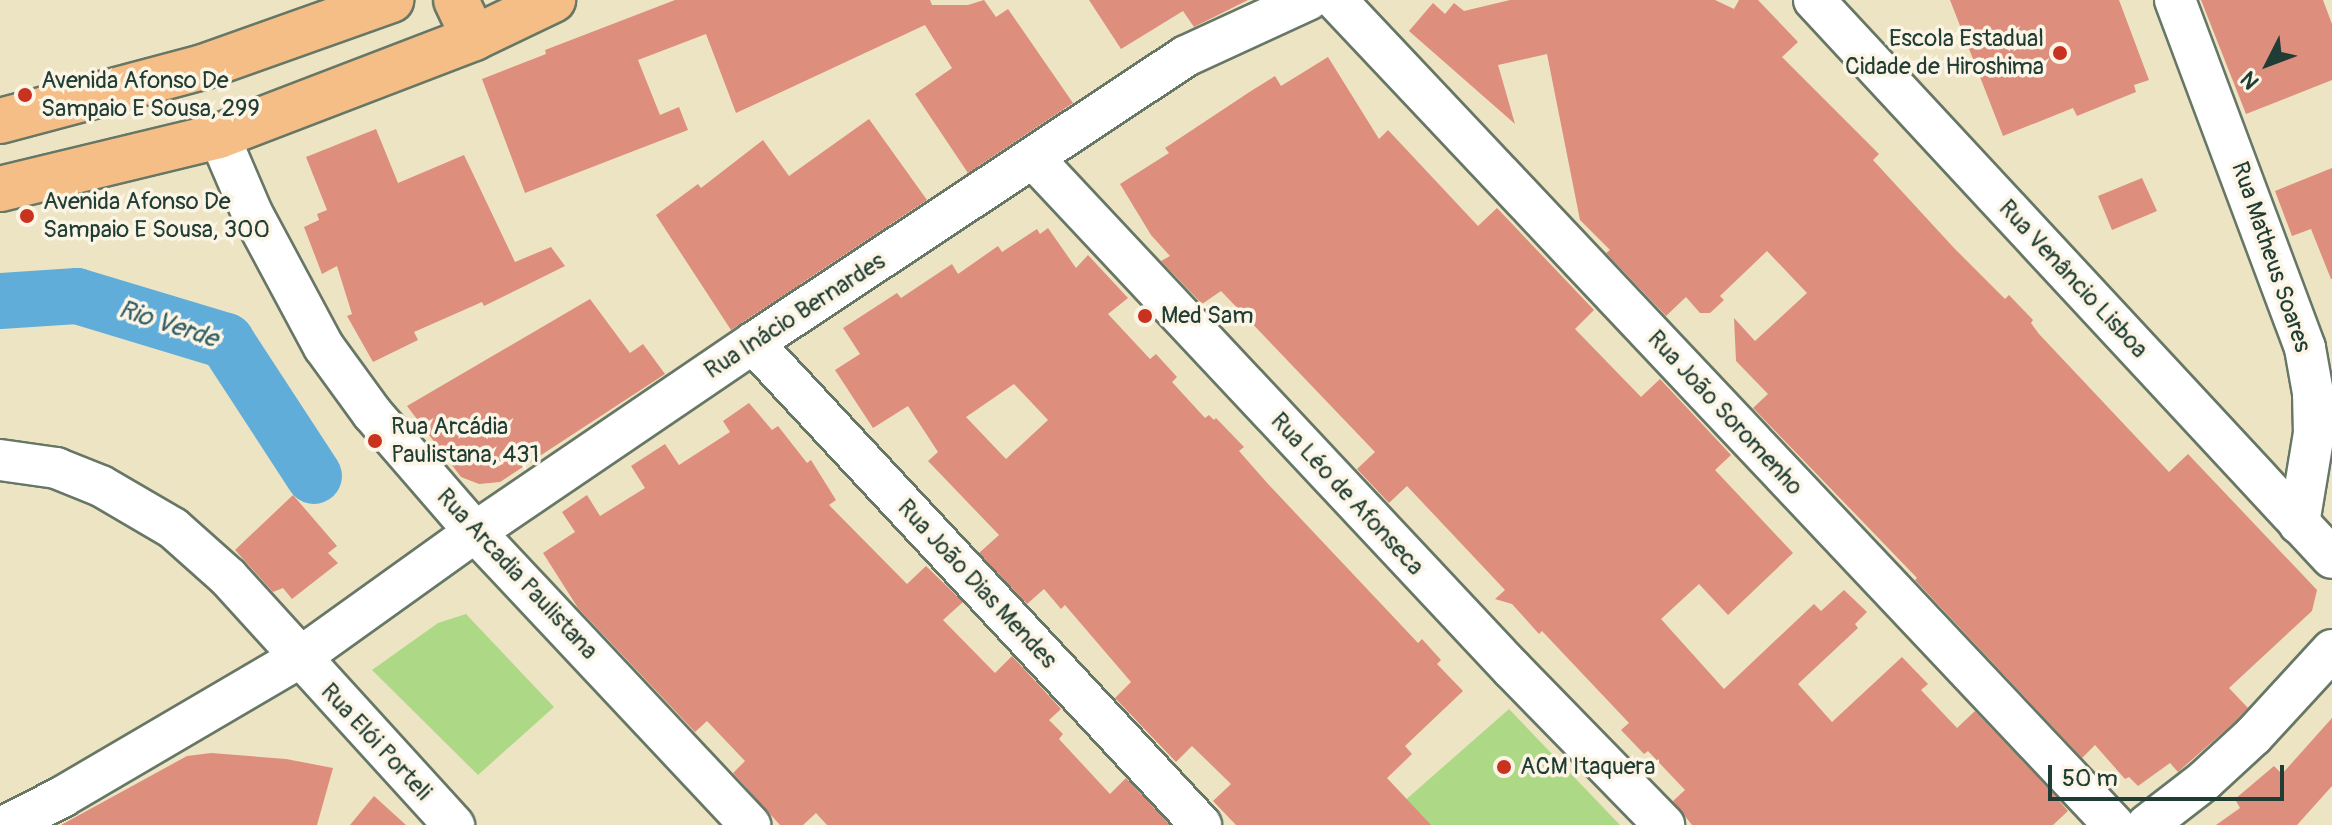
<!DOCTYPE html>
<html>
<head>
<meta charset="utf-8">
<style>
  body { margin:0 }
  #map { position:relative; width:2332px; height:825px; overflow:hidden; background:#ede4c4; font-family:Pangolin,sans-serif }
  div>[style] { position:absolute }
  [style*='--x'] { left:calc(var(--x)*1px); top:calc(var(--y)*1px); width:calc(var(--w)*1px); rotate:calc(var(--a)*1deg) }
  .green>* { inset:0; background:#add986 }
  .river>* { height:56px; margin:-28px; padding:0 28px; transform-origin:28px; border-radius:28px; background:#61adda }
  .building>* { inset:0; background:#de8e7d }
  .roads { filter:drop-shadow(2px 0 #677766) drop-shadow(-2px 0 #677766) drop-shadow(0 2px #677766) drop-shadow(0 -2px #677766) }
  .minor>* { height:40px; margin:-20px; padding:0 20px; transform-origin:20px; border-radius:20px; background:#fff }
  .major>* { height:44px; margin:-22px; padding:0 22px; transform-origin:22px; border-radius:22px; background:#f6be87 }
  .dots>* { width:22px; height:22px; translate:-50% -50%; box-sizing:border-box; border:4px solid #fcf5e5; border-radius:50% }
  span { translate:-50% -50%; white-space:nowrap; text-align:center; line-height:1.15; -webkit-text-stroke:7px #fcf5e5; paint-order:stroke }
  .poi-label { font-size:24px; color:#1f3d34 }
  .right { translate:-100% -50%; text-align:right }
  .left { translate:0 -50%; text-align:left }
  .street-label { font-size:24px; color:#1f3d34 }
  .water-label { font-size:26px; color:#335f66; font-style:italic }
  .north { position:absolute; left:2228px; top:24px; width:80px; height:80px; -webkit-text-stroke:6px #fcf5e5; paint-order:stroke; rotate:228deg; font-size:22px; font-weight:700; line-height:32px; text-align:center; color:#1f3d34 }
  .north::after { content:''; display:block; margin:auto; width:28px; height:36px; background:#1f3d34; clip-path:polygon(50% 0,100% 100%,50% 72%,0 100%) }
  .scale { position:absolute; left:2048px; top:765px; width:236px; height:36px; box-sizing:border-box; border:4px solid #1f3d34; border-top:0; padding-left:10px; font-size:24px; line-height:28px; white-space:nowrap; color:#1f3d34; -webkit-text-stroke:6px #fcf5e5; paint-order:stroke }
</style>
</head>
<body>
<div id="map">
  <div class="green">
    <div style="clip-path:polygon(466px 614px,554px 707px,478px 775px,372px 670px,438px 623px)"></div>
    <div style="clip-path:polygon(1509px 709px,1620px 825px,1377px 825px)"></div>
  </div>
  <div class="river">
    <div style="--x:0;--y:301;--w:77;--a:-3.7"></div>
    <div style="--x:77;--y:296;--w:156;--a:16.8"></div>
    <div style="--x:226;--y:341;--w:161;--a:56.9"></div>
  </div>
  <div class="building">
    <div style="clip-path:polygon(675px 0,930px 0,932px 5px,968px 5px,984px 0,996px 17px,1008px 9px,1073px 103px,968px 173px,915px 94px,952px 68px,925px 25px,736px 113px,706px 34px,638px 60px,660px 115px,679px 107px,688px 130px,525px 193px,482px 79px,546px 54px,545px 50px)"></div>
    <div style="clip-path:polygon(1089px 0,1248px 0,1194px 27px,1183px 11px,1121px 49px)"></div>
    <div style="clip-path:polygon(1510px 0,1715px 0,1734px 9px,1739px 0,1758px 0,1798px 42px,1782px 57px,1879px 154px,1873px 160px,1954px 248px,2005px 299px,2009px 295px,2033px 320px,2031px 323px,2039px 334px,2169px 472px,2188px 454px,2317px 590px,2312px 611px,2229px 688px,2248px 708px,2237px 720px,2178px 772px,2170px 763px,2138px 786px,2129px 777px,2125px 779px,2095px 745px,2082px 758px,1915px 580px,1917px 578px,1753px 408px,1768px 394px,1736px 361px,1734px 318px,1755px 341px,1807px 293px,1767px 251px,1720px 296px,1724px 300px,1710px 313px,1700px 313px,1686px 297px,1666px 316px,1606px 253px,1610px 250px,1580px 220px,1547px 54px,1498px 65px,1515px 124px,1409px 31px,1433px 3px,1445px 14px,1454px 3px,1464px 11px)"></div>
    <div style="clip-path:polygon(1950px 0,2119px 0,2149px 80px,2134px 85px,2136px 92px,2077px 116px,2073px 108px,2003px 136px)"></div>
    <div style="clip-path:polygon(2201px 0,2323px 0,2332px 24px,2332px 80px,2246px 114px)"></div>
    <div style="clip-path:polygon(1328px 57px,1379px 139px,1388px 130px,1478px 226px,1497px 208px,1594px 310px,1575px 329px,1641px 397px,1660px 379px,1731px 455px,1715px 470px,1793px 553px,1728px 615px,1699px 584px,1661px 619px,1724px 689px,1814px 604px,1821px 611px,1844px 590px,1867px 612px,1855px 624px,1858px 628px,1798px 684px,1832px 722px,1902px 657px,1928px 684px,1921px 690px,1957px 728px,1975px 711px,2049px 789px,2068px 811px,2053px 825px,1692px 825px,1673px 801px,1685px 790px,1648px 751px,1644px 754px,1621px 730px,1629px 723px,1542px 631px,1539px 634px,1512px 604px,1495px 599px,1505px 590px,1407px 486px,1389px 503px,1357px 469px,1375px 452px,1221px 291px,1202px 304px,1161px 261px,1170px 256px,1151px 235px,1120px 184px,1169px 153px,1165px 148px,1251px 91px,1275px 76px,1281px 86px)"></div>
    <div style="clip-path:polygon(869px 119px,927px 200px,731px 330px,656px 215px,698px 184px,701px 188px,763px 140px,789px 176px)"></div>
    <div style="clip-path:polygon(376px 129px,398px 183px,464px 155px,515px 262px,551px 247px,565px 266px,484px 306px,482px 302px,414px 332px,418px 340px,373px 362px,347px 316px,352px 314px,337px 266px,322px 274px,304px 227px,319px 220px,317px 214px,327px 210px,306px 157px)"></div>
    <div style="clip-path:polygon(2332px 168px,2332px 279px,2331px 279px,2311px 229px,2292px 236px,2275px 191px)"></div>
    <div style="clip-path:polygon(2142px 178px,2157px 211px,2112px 230px,2098px 196px)"></div>
    <div style="clip-path:polygon(evenodd,1048px 228px,1076px 268px,1088px 255px,1128px 298px,1108px 314px,1150px 359px,1156px 354px,1177px 377px,1172px 382px,1205px 418px,1209px 415px,1214px 420px,1216px 418px,1244px 447px,1239px 451px,1269px 485px,1418px 643px,1422px 639px,1441px 660px,1437px 664px,1463px 691px,1405px 746px,1412px 754px,1387px 778px,1431px 825px,1236px 825px,1213px 801px,1231px 784px,1192px 746px,1176px 762px,1115px 698px,1131px 682px,1065px 605px,1061px 609px,1044px 589px,1027px 604px,979px 553px,999px 535px,928px 461px,938px 452px,908px 406px,873px 428px,835px 370px,860px 354px,843px 328px,897px 293px,901px 298px,952px 264px,958px 274px,998px 246px,1002px 252px,1037px 229px,1040px 234px,1048px 228px,1014px 384px,1048px 420px,1006px 459px,966px 417px,1014px 384px)"></div>
    <div style="clip-path:polygon(590px 299px,630px 353px,643px 344px,665px 374px,500px 482px,479px 484px,461px 477px,407px 406px)"></div>
    <div style="clip-path:polygon(749px 403px,772px 430px,778px 426px,807px 463px,811px 460px,836px 500px,829px 505px,907px 584px,926px 566px,963px 602px,943px 620px,995px 673px,1012px 656px,1061px 709px,1049px 720px,1063px 734px,1059px 739px,1110px 794px,1126px 778px,1170px 825px,827px 825px,816px 813px,803px 825px,780px 825px,733px 773px,745px 761px,707px 721px,695px 732px,578px 608px,543px 553px,575px 532px,562px 512px,587px 495px,600px 516px,645px 488px,631px 466px,665px 444px,679px 465px,730px 432px,723px 421px)"></div>
    <div style="clip-path:polygon(293px 495px,337px 546px,328px 553px,338px 563px,292px 599px,283px 588px,273px 592px,235px 550px)"></div>
    <div style="clip-path:polygon(2332px 718px,2332px 786px,2297px 825px,2216px 825px,2240px 808px,2235px 799px,2274px 766px,2282px 774px)"></div>
    <div style="clip-path:polygon(211px 753px,286px 759px,333px 768px,317px 825px,61px 825px,187px 756px)"></div>
    <div style="clip-path:polygon(374px 796px,406px 825px,350px 825px)"></div>
  </div>
  <div class="roads">
    <div class="minor">
      <div style="--x:1336;--y:0;--w:1134;--a:46.68"></div>
      <div style="--x:1814;--y:0;--w:761;--a:47.13"></div>
      <div style="--x:2175;--y:0;--w:371;--a:69.5"></div>
      <div style="--x:2305;--y:348;--w:46;--a:79.9"></div>
      <div style="--x:2313;--y:393;--w:40;--a:88.6"></div>
      <div style="--x:2314;--y:433;--w:92;--a:99.4"></div>
      <div style="--x:219;--y:136;--w:84;--a:66.8"></div>
      <div style="--x:252;--y:213;--w:152;--a:61.8"></div>
      <div style="--x:324;--y:347;--w:82;--a:54"></div>
      <div style="--x:372;--y:413;--w:157;--a:49.1"></div>
      <div style="--x:475;--y:532;--w:402;--a:46.8"></div>
      <div style="--x:1034;--y:159;--w:699;--a:46.86"></div>
      <div style="--x:1512;--y:669;--w:218;--a:45.7"></div>
      <div style="--x:753;--y:343;--w:658;--a:47.09"></div>
      <div style="--x:0;--y:460;--w:57;--a:8.1"></div>
      <div style="--x:56;--y:468;--w:48;--a:21.8"></div>
      <div style="--x:101;--y:486;--w:83;--a:30.3"></div>
      <div style="--x:173;--y:528;--w:74;--a:41.7"></div>
      <div style="--x:228;--y:577;--w:336;--a:47.7"></div>
      <div style="--x:7;--y:825;--w:62;--a:-27"></div>
      <div style="--x:62;--y:797;--w:275;--a:-30.4"></div>
      <div style="--x:299;--y:658;--w:216;--a:-35.6"></div>
      <div style="--x:475;--y:532;--w:336;--a:-34.2"></div>
      <div style="--x:753;--y:343;--w:519;--a:-33.54"></div>
      <div style="--x:1186;--y:56;--w:134;--a:-24.7"></div>
      <div style="--x:2147;--y:825;--w:72;--a:-37.7"></div>
      <div style="--x:2204;--y:781;--w:67;--a:-42.6"></div>
      <div style="--x:2253;--y:736;--w:117;--a:-47.4"></div>
    </div>
    <div class="major">
      <div style="--x:456;--y:0;--w:42;--a:64.7"></div>
      <div style="--x:0;--y:121;--w:210;--a:-14.9"></div>
      <div style="--x:203;--y:67;--w:200;--a:-19.6"></div>
      <div style="--x:0;--y:189;--w:225;--a:-13.6"></div>
      <div style="--x:219;--y:136;--w:273;--a:-21"></div>
      <div style="--x:474;--y:38;--w:88;--a:-25.7"></div>
    </div>
  </div>
  <div class="dots">
    <div style="left:2060px;top:53px;background:#c8321e"></div>
    <div style="left:25px;top:95px;background:#c8321e"></div>
    <div style="left:27px;top:216px;background:#c8321e"></div>
    <div style="left:1145px;top:316px;background:#c8321e"></div>
    <div style="left:375px;top:441px;background:#c8321e"></div>
    <div style="left:1504px;top:767px;background:#c8321e"></div>
  </div>
  <div class="poi-label">
    <span class="right" style="left:2044px;top:53px">Escola Estadual<br>Cidade de Hiroshima</span>
    <span class="left" style="left:41px;top:95px">Avenida Afonso De<br>Sampaio E Sousa, 299</span>
    <span class="left" style="left:43px;top:216px">Avenida Afonso De<br>Sampaio E Sousa, 300</span>
    <span class="left" style="left:1161px;top:316px">Med Sam</span>
    <span class="left" style="left:391px;top:441px">Rua Arcádia<br>Paulistana, 431</span>
    <span class="left" style="left:1520px;top:767px">ACM Itaquera</span>
  </div>
  <div class="street-label">
    <span style="left:2271px;top:257px;rotate:71deg">Rua Matheus Soares</span>
    <span style="left:2073px;top:279px;rotate:47deg">Rua Venâncio Lisboa</span>
    <span style="left:795px;top:316px;rotate:-33deg">Rua Inácio Bernardes</span>
    <span style="left:1725px;top:413px;rotate:47deg">Rua João Soromenho</span>
    <span style="left:1347px;top:494px;rotate:47deg">Rua Léo de Afonseca</span>
    <span style="left:517px;top:574px;rotate:47deg">Rua Arcadia Paulistana</span>
    <span style="left:977px;top:584px;rotate:47deg">Rua João Dias Mendes</span>
    <span style="left:376px;top:742px;rotate:47deg">Rua Elói Porteli</span>
  </div>
  <div class="water-label">
    <span style="left:168px;top:325px;rotate:18deg">Rio Verde</span>
  </div>
  <div class="north">N</div>
  <div class="scale">50 m</div>
</div>
</body>
</html>
